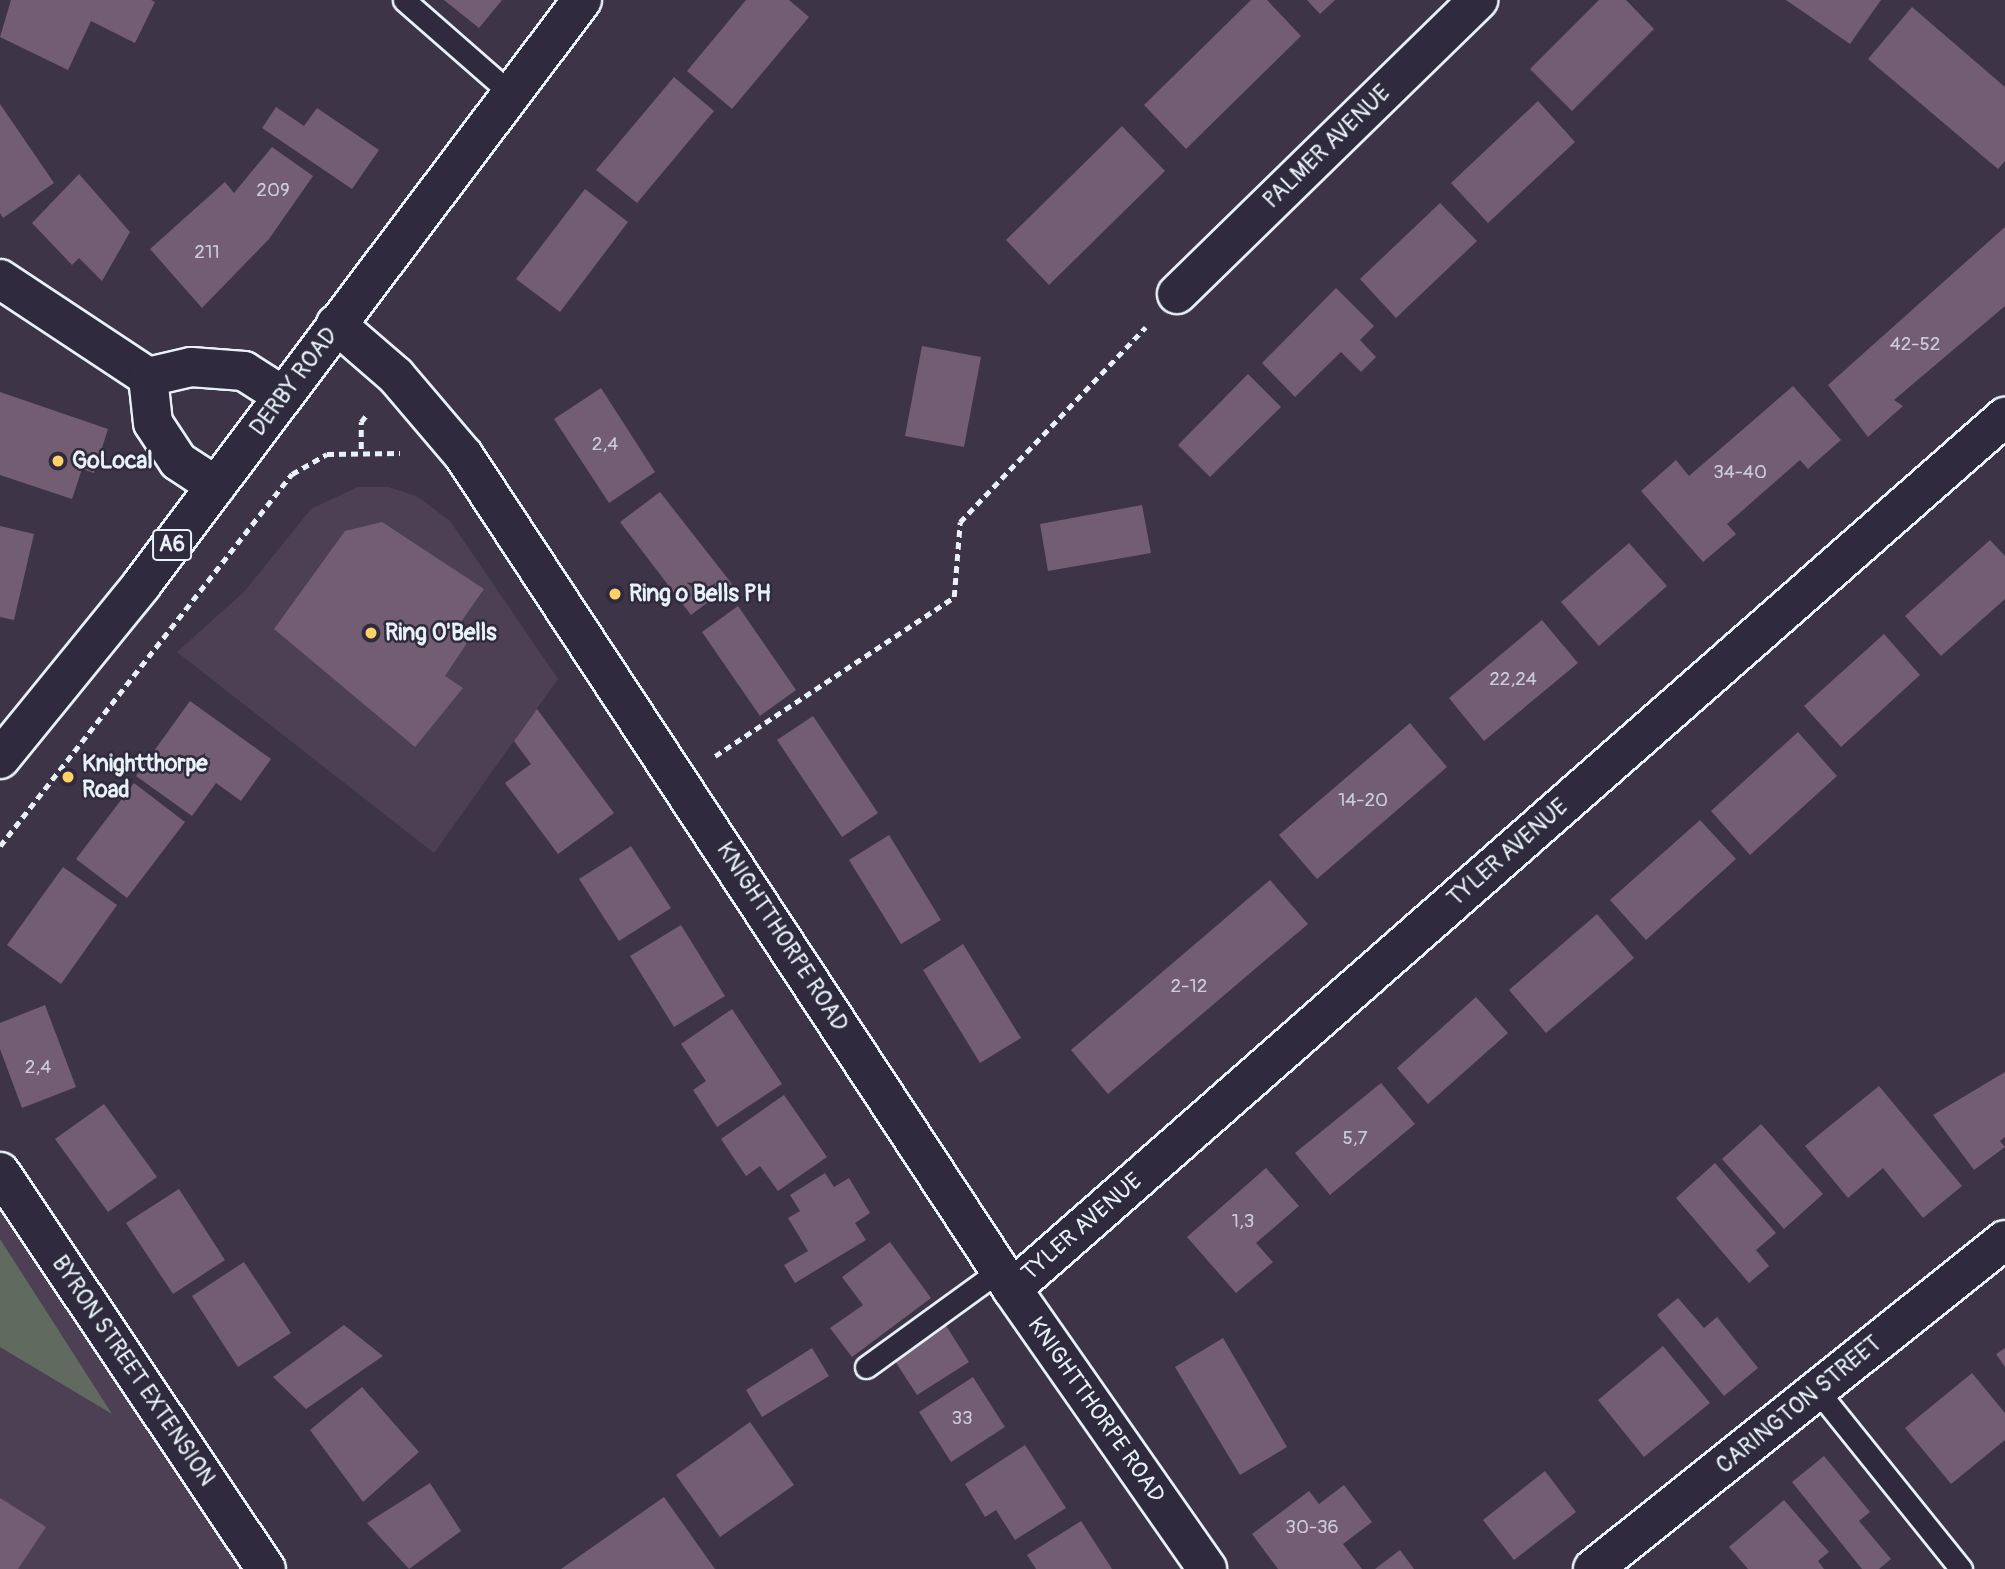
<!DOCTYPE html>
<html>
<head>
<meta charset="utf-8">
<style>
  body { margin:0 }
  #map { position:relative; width:2005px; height:1569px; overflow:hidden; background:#3d3448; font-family:Pangolin,sans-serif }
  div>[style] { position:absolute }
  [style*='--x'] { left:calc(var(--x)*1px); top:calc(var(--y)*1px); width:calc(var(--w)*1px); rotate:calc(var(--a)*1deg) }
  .built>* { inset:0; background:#4d4055 }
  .green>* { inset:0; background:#606a5e }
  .building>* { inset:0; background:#735d73 }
  .path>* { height:4.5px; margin-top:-2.25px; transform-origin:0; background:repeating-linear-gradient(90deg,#e8f1f8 0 7px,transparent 0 12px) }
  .roads { filter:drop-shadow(2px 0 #e8f1f8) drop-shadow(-2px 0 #e8f1f8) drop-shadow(0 2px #e8f1f8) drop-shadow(0 -2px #e8f1f8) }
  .lane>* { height:21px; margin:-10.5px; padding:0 10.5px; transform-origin:10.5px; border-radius:10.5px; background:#2f2a3d }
  .street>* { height:38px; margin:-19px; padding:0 19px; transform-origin:19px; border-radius:19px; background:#2f2a3d }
  .highway>* { height:38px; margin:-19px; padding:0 19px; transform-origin:19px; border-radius:19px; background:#2f2a3d }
  .dots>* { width:19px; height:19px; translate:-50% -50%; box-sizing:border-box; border:4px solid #2f2a3d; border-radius:50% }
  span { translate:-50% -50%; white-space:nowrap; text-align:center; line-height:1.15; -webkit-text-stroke:5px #2f2a3d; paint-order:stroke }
  .number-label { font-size:19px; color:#cbccd7 }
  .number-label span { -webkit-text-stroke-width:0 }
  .shield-label span { padding:2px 5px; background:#2f2a3d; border:2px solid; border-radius:5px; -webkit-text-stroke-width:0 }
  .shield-label { font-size:21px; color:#e8f1f8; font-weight:700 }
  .street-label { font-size:23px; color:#e8f1f8 }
  .poi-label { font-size:23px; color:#e8f1f8; font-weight:700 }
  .left { translate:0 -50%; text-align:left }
</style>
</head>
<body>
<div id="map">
  <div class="built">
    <div style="clip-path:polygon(358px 487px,389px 487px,418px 497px,450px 521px,558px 679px,434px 853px,177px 652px,245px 591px,311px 509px)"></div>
    <div style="clip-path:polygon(0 1172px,266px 1569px,0 1569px)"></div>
  </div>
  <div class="green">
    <div style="clip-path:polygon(0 1239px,112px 1414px,0 1347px)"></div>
  </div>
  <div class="building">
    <div style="clip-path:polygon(11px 0,151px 0,155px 2px,135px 43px,91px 21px,68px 70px,0 37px)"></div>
    <div style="clip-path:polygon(444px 0,502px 0,479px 28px)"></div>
    <div style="clip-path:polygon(746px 0,789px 0,809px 17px,732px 109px,687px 71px)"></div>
    <div style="clip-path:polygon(1251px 0,1267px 0,1301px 36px,1186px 149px,1144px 105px)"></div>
    <div style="clip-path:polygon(1307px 0,1335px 0,1320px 14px)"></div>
    <div style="clip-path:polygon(1599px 0,1626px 0,1654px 29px,1572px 111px,1530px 69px)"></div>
    <div style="clip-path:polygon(1786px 0,1881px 0,1850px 44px)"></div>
    <div style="clip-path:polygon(1912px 7px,2005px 87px,2005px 161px,1998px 169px,1868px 59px)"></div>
    <div style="clip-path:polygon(674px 77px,714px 111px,637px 203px,596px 170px)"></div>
    <div style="clip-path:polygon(1538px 101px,1575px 142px,1488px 223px,1451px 183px)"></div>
    <div style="clip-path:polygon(0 104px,54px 183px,3px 218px,0 213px)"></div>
    <div style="clip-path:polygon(276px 107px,304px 126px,317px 108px,379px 150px,352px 189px,262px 128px)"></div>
    <div style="clip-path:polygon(1122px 126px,1165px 171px,1049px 285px,1006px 240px)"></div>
    <div style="clip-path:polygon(272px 147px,313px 176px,269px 239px,202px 308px,150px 249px,225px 182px,234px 193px)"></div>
    <div style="clip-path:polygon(79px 174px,130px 232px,102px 281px,79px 258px,72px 265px,32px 223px)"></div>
    <div style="clip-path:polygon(585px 189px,628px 222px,560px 312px,516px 279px)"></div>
    <div style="clip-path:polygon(1440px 203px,1477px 241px,1396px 318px,1360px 279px)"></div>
    <div style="clip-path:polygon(2005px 227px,2005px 306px,1894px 400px,1903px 406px,1868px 437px,1828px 385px)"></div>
    <div style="clip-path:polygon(1336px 288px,1374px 326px,1360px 340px,1376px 357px,1361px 372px,1341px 352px,1295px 397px,1262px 363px)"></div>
    <div style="clip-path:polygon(922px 346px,981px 357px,964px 447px,905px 436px)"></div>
    <div style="clip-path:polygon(1248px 374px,1281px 407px,1210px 477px,1178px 445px)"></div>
    <div style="clip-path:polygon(1793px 386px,1841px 440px,1808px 469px,1800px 460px,1727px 524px,1736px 534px,1703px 562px,1641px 491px,1676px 460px,1689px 476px)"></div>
    <div style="clip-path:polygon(601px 388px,655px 472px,609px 503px,554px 419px)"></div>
    <div style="clip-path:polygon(0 392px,108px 429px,94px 473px,82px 469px,72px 499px,0 475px)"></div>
    <div style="clip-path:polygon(660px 492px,732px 584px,691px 615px,620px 522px)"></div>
    <div style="clip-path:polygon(1142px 505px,1151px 553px,1048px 571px,1040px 524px)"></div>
    <div style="clip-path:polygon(382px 522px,484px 589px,456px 629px,471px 637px,445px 676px,463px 688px,415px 747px,274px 629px,345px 531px)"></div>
    <div style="clip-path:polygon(0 526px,34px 534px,14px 620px,0 617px)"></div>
    <div style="clip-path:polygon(1990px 540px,2005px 556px,2005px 599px,1941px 656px,1905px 616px)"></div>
    <div style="clip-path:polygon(1629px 543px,1667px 586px,1599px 646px,1561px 602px)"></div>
    <div style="clip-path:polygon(738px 606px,796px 690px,760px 716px,702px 632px)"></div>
    <div style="clip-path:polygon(1542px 620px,1578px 663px,1484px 741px,1449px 698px)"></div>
    <div style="clip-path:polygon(1884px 634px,1920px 675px,1841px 747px,1804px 706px)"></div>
    <div style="clip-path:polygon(190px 701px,271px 759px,241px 801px,216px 783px,192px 816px,136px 776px)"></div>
    <div style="clip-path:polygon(537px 709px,614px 813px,558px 854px,505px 783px,531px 764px,514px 741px)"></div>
    <div style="clip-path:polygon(813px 716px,878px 813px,842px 837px,777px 740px)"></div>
    <div style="clip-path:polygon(1410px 723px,1447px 767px,1317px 879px,1279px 835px)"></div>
    <div style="clip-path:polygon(1798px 732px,1837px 776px,1750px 855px,1711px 811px)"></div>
    <div style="clip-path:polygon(134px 783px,185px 822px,127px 898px,76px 859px)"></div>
    <div style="clip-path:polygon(1700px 820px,1736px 859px,1646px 940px,1610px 900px)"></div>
    <div style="clip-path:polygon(889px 835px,941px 920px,901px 944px,849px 860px)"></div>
    <div style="clip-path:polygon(631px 846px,671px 908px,619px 941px,579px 879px)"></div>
    <div style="clip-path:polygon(63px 867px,117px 905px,61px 984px,7px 945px)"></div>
    <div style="clip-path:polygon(1270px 880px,1308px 924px,1108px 1094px,1071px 1050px)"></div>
    <div style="clip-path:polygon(1597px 914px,1634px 958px,1546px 1033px,1509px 990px)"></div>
    <div style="clip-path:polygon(681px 925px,725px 996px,674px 1027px,630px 956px)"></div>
    <div style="clip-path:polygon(963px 944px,1021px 1038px,980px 1063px,923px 970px)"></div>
    <div style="clip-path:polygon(1476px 997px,1508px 1033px,1428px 1104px,1397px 1068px)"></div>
    <div style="clip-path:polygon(45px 1005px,76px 1087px,22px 1108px,0 1049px,0 1023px)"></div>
    <div style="clip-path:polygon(732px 1009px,782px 1084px,717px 1127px,693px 1090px,706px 1081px,681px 1044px)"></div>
    <div style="clip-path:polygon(2005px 1072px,2005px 1137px,2000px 1141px,2005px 1147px,1974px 1170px,1933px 1115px)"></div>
    <div style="clip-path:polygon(1381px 1083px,1415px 1124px,1330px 1195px,1295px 1153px)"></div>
    <div style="clip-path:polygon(1879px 1086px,1962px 1186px,1923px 1218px,1883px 1168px,1848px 1198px,1805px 1146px)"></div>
    <div style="clip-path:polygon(784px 1095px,827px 1157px,778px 1191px,760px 1166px,746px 1176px,721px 1139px)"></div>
    <div style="clip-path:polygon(104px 1104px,157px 1177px,108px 1212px,55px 1139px)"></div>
    <div style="clip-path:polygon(1761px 1124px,1823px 1194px,1784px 1229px,1722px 1159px)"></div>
    <div style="clip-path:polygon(1715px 1163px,1776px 1233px,1756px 1250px,1769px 1266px,1749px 1283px,1676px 1198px)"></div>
    <div style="clip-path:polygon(1266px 1168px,1299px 1206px,1256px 1243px,1273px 1262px,1236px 1293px,1187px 1237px)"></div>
    <div style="clip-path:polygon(825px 1173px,834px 1187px,849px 1178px,870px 1213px,855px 1223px,866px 1240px,795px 1283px,784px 1265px,808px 1251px,788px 1218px,800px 1211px,790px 1195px)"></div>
    <div style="clip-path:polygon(179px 1189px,225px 1260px,173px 1294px,126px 1223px)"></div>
    <div style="clip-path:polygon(890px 1242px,931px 1298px,852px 1357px,830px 1328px,863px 1305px,842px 1277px)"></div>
    <div style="clip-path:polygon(244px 1262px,291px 1333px,238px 1367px,192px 1296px)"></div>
    <div style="clip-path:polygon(1678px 1298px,1704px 1328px,1717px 1317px,1758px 1368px,1724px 1396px,1657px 1315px)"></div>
    <div style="clip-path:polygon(945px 1324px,969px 1362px,917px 1395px,893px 1358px)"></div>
    <div style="clip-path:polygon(344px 1325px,383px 1356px,306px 1409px,273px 1377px)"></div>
    <div style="clip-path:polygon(1223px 1338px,1287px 1447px,1240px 1475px,1175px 1367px)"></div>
    <div style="clip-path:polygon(1663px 1346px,1710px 1403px,1644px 1457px,1598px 1400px)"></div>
    <div style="clip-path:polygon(812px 1348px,829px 1376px,762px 1417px,746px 1390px)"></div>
    <div style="clip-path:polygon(2005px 1348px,2005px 1367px,1996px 1354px)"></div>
    <div style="clip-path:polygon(1972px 1373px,2005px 1413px,2005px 1440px,1951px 1484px,1905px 1428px)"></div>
    <div style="clip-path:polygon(973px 1377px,1005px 1427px,951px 1462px,919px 1412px)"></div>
    <div style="clip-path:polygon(362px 1387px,419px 1452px,363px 1502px,310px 1430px)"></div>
    <div style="clip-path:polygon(750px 1422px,794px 1485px,720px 1537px,676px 1475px)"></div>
    <div style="clip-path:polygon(1025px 1445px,1066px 1508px,1015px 1540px,996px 1510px,985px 1517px,965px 1484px)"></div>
    <div style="clip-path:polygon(1824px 1456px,1870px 1512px,1859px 1521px,1891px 1559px,1879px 1569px,1862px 1569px,1792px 1482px)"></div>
    <div style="clip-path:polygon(1545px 1471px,1576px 1512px,1514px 1560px,1483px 1520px)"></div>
    <div style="clip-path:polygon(430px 1483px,461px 1531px,409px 1569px,367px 1523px)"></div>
    <div style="clip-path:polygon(1344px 1485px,1372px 1522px,1343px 1544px,1362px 1569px,1278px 1569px,1252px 1534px,1309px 1491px,1319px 1504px)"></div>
    <div style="clip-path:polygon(664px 1497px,715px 1569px,561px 1569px)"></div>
    <div style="clip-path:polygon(0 1498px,46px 1527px,18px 1569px,0 1569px)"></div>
    <div style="clip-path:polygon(1784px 1500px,1829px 1552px,1818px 1561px,1824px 1569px,1748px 1569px,1729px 1547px)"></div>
    <div style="clip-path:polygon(1081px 1521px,1112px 1569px,1036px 1569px,1027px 1555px)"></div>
    <div style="clip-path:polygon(1400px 1550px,1414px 1569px,1375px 1569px)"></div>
  </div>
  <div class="path">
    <div style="--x:361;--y:449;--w:27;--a:-90"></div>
    <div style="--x:361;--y:422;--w:11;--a:-52"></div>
    <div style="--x:715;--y:756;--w:287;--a:-33.6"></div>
    <div style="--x:954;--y:597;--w:75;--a:-85.4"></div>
    <div style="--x:960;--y:522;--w:269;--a:-46.4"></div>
    <div style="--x:0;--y:846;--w:473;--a:-51.9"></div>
    <div style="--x:292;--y:474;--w:40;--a:-29.7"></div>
    <div style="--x:327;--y:454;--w:73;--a:-0.8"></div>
  </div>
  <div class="roads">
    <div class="lane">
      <div style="--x:404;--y:0;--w:140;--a:41.2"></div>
      <div style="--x:866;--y:1367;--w:165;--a:-35.9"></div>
      <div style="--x:1817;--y:1390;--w:230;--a:51.2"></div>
    </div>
    <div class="street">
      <div style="--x:0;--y:279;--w:178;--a:33.5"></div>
      <div style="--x:1177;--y:294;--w:421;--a:-44.3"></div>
      <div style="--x:336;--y:324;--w:79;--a:40.9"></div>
      <div style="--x:396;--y:376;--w:105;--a:49.6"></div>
      <div style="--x:464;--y:456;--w:997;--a:56.66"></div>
      <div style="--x:1012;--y:1289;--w:341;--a:55.1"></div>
      <div style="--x:216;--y:486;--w:45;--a:-146.7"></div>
      <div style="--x:178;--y:461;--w:45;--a:-123.3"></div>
      <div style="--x:153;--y:423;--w:46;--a:-96.2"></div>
      <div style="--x:148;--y:377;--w:44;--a:-13.1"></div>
      <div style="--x:191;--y:367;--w:53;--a:4.3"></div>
      <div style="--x:244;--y:371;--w:46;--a:32.7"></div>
      <div style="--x:0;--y:1172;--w:478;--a:56.2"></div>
      <div style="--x:1012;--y:1289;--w:1322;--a:-41.29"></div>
      <div style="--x:1593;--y:1569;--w:527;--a:-38.61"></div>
    </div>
    <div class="highway">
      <div style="--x:0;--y:759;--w:225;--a:-50.9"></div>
      <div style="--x:142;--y:584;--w:731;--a:-53"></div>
    </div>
  </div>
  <div class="dots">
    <div style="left:58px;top:461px;background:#ffd166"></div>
    <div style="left:615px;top:594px;background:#ffd166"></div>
    <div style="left:371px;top:633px;background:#ffd166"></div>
    <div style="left:68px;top:777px;background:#ffd166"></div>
  </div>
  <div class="number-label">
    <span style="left:273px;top:191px">209</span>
    <span style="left:207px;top:253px">211</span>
    <span style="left:1915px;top:345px">42-52</span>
    <span style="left:605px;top:445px">2,4</span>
    <span style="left:1740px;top:473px">34-40</span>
    <span style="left:1513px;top:680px">22,24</span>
    <span style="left:1363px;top:801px">14-20</span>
    <span style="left:1189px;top:987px">2-12</span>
    <span style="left:38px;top:1068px">2,4</span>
    <span style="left:1355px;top:1139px">5,7</span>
    <span style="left:1243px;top:1222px">1,3</span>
    <span style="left:962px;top:1419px">33</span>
    <span style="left:1312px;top:1528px">30-36</span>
  </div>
  <div class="shield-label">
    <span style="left:172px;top:545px">A6</span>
  </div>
  <div class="street-label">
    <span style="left:1327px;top:147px;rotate:-44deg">PALMER AVENUE</span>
    <span style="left:294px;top:382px;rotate:-53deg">DERBY ROAD</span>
    <span style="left:1508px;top:853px;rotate:-41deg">TYLER AVENUE</span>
    <span style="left:782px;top:937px;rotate:57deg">KNIGHTTHORPE ROAD</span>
    <span style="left:1082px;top:1227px;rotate:-41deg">TYLER AVENUE</span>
    <span style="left:133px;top:1371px;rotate:56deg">BYRON STREET EXTENSION</span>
    <span style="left:1799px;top:1405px;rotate:-39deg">CARINGTON STREET</span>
    <span style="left:1096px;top:1410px;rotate:55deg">KNIGHTTHORPE ROAD</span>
  </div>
  <div class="poi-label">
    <span class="left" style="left:72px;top:461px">GoLocal</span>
    <span class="left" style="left:629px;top:594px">Ring o Bells PH</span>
    <span class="left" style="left:385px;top:633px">Ring O'Bells</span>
    <span class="left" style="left:82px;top:777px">Knightthorpe<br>Road</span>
  </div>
</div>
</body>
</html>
